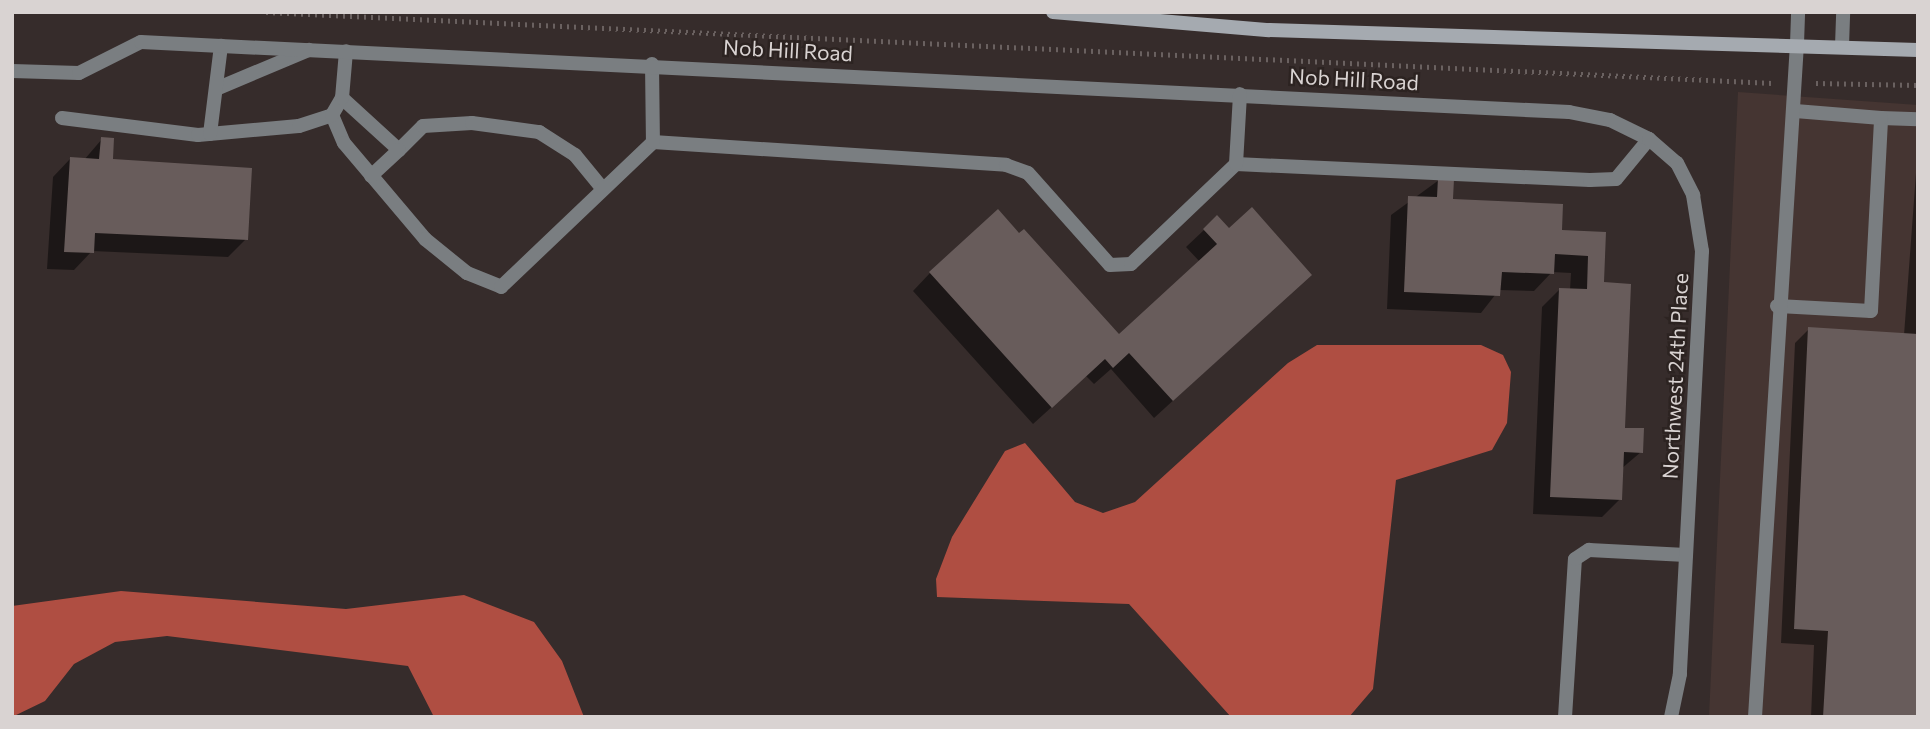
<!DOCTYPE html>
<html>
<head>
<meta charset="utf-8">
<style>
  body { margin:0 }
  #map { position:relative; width:1930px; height:729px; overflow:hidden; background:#362c2b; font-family:Commissioner,sans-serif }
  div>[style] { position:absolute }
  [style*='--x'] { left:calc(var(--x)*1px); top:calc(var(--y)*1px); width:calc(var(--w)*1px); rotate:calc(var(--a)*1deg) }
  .built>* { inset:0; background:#453532 }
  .water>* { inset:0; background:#af4e42 }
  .shadow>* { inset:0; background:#0007 }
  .building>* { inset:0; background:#685c5b }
  .path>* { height:4.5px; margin-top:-2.25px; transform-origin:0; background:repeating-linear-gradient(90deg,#6a6160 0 2px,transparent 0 7px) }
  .lane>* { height:14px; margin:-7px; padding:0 7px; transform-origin:7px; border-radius:7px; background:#7a7e81 }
  .street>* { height:14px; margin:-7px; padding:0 7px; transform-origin:7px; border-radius:7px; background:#7a7e81 }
  .secondary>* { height:14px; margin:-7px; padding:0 7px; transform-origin:7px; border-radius:7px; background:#a5aab0 }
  span { translate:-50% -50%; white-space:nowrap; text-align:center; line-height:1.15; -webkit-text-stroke:5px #2c2321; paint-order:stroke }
  .street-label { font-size:21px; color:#d9d3d2 }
  .frame { position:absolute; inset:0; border:14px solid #d9d3d2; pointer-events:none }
</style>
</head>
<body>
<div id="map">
  <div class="built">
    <div style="clip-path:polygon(1738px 92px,1918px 105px,1918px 717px,1709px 717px)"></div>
  </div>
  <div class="water">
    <div style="clip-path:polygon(1317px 345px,1481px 345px,1503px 355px,1511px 372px,1507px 423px,1492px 450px,1396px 480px,1373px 689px,1349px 717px,1231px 717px,1129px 604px,937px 597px,936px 579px,952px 537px,1005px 451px,1025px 443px,1075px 502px,1103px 513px,1135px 502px,1288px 363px)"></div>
    <div style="clip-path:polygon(121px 591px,346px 609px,464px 595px,534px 622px,562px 661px,584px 717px,434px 717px,408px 666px,167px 636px,115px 642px,74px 664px,45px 701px,12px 717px,12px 606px)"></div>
  </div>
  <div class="shadow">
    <div style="clip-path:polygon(102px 139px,111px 161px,246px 239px,228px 257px,92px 251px,74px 270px,47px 269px,53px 177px,70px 159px,84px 160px)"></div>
    <div style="clip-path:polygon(1918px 146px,1918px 717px,1811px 717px,1814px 645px,1781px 643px,1795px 343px,1809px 329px,1904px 335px)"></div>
    <div style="clip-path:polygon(1439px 180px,1451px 201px,1560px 232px,1604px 234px,1602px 284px,1623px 430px,1641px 452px,1621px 469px,1620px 499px,1602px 517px,1533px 514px,1542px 307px,1560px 289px,1570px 290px,1571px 273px,1552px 272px,1534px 291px,1499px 290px,1481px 313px,1387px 309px,1391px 215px)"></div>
    <div style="clip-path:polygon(1204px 230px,1292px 292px,1154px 418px,1111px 369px,1094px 384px,1086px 376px,1033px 424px,913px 291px,930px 273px,1119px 337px,1200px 262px,1186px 247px)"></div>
  </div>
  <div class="building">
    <div style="clip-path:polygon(101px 137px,114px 138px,113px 159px,252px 168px,248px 240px,95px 233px,94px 253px,64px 252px,70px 157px,99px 159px)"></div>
    <div style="clip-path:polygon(1438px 178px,1454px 179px,1453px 199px,1563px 204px,1562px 230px,1606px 232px,1604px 282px,1631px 284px,1625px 428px,1644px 428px,1643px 453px,1624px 452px,1622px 500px,1550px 497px,1559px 288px,1587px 289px,1588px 256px,1555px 254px,1554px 274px,1502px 272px,1500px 296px,1404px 292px,1408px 196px,1437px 197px)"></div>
    <div style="clip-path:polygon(1252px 207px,1312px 275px,1173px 401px,1129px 353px,1113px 368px,1105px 359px,1052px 408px,929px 272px,998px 209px,1019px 233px,1024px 229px,1119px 334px,1217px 244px,1203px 229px,1217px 215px,1229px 228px)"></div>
    <div style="clip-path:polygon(1808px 327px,1918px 334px,1918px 717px,1823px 717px,1828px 631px,1794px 629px)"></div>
  </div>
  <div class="path">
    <div style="--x:266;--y:12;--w:1508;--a:2.7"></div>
    <div style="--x:1816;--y:83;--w:102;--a:1.1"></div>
  </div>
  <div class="lane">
    <div style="--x:216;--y:89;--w:101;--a:-22.8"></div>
    <div style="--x:342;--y:98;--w:77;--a:42.4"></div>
    <div style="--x:399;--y:150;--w:34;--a:-45"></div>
    <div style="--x:423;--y:126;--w:49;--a:-3.5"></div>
    <div style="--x:472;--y:123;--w:68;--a:7.7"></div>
    <div style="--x:539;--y:132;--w:43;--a:32.6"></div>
    <div style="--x:575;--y:155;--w:43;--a:50.7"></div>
    <div style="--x:332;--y:115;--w:30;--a:67"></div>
    <div style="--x:344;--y:143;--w:126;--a:49.8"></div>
    <div style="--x:425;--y:239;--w:54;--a:39"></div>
    <div style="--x:467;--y:273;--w:37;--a:22"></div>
    <div style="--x:501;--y:287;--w:210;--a:-43.6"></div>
    <div style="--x:653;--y:142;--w:354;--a:3.7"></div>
    <div style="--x:1006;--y:165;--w:23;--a:20"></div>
    <div style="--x:1028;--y:173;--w:123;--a:48.3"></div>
    <div style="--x:1110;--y:265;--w:21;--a:-3"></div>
    <div style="--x:1131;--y:264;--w:145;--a:-43.6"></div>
    <div style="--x:1236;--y:164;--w:354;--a:2.6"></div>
    <div style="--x:1590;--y:180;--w:26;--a:-2"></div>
    <div style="--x:1616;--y:179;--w:52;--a:-50.5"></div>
    <div style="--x:62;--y:118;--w:137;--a:7.1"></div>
    <div style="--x:198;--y:135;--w:101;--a:-5.1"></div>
    <div style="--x:299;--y:126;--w:35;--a:-18"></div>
    <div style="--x:332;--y:115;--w:20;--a:-60"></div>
    <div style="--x:342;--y:98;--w:47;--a:-85.1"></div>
    <div style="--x:1881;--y:118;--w:37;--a:2"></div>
    <div style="--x:210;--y:134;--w:89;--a:-82.9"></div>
    <div style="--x:371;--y:176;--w:38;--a:-43"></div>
    <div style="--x:1777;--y:306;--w:94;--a:3"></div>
    <div style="--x:1871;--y:311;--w:193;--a:-87"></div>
    <div style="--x:1881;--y:118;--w:86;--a:-175.3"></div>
    <div style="--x:1565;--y:717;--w:158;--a:-86.4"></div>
    <div style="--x:1575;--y:559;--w:17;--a:-33"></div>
    <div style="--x:1589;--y:550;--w:97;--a:3"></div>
    <div style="--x:1755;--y:717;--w:674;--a:-86.43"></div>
  </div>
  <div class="street">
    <div style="--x:1797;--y:44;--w:32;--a:-88"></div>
    <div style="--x:1842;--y:46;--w:34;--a:-88"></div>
    <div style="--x:652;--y:64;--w:78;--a:89.3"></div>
    <div style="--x:12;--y:71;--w:67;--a:1.7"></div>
    <div style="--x:79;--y:73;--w:69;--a:-26.6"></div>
    <div style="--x:141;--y:42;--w:1430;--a:2.81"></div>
    <div style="--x:1569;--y:112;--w:42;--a:11"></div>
    <div style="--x:1610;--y:120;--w:43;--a:26"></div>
    <div style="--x:1649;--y:139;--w:37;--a:41"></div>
    <div style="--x:1677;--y:163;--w:36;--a:63"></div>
    <div style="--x:1693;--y:195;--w:57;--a:80.9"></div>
    <div style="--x:1702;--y:251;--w:424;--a:93"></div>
    <div style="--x:1680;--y:674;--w:44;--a:101.8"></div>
    <div style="--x:1236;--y:164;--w:70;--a:-86.7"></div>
  </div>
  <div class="secondary">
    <div style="--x:1053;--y:12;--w:217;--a:4.8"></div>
    <div style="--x:1269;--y:30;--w:649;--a:1.77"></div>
  </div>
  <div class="street-label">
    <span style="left:788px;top:50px;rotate:3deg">Nob Hill Road</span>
    <span style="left:1354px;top:79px;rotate:3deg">Nob Hill Road</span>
    <span style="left:1675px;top:376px;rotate:-87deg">Northwest 24th Place</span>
  </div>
  <div class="frame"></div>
</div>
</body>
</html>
